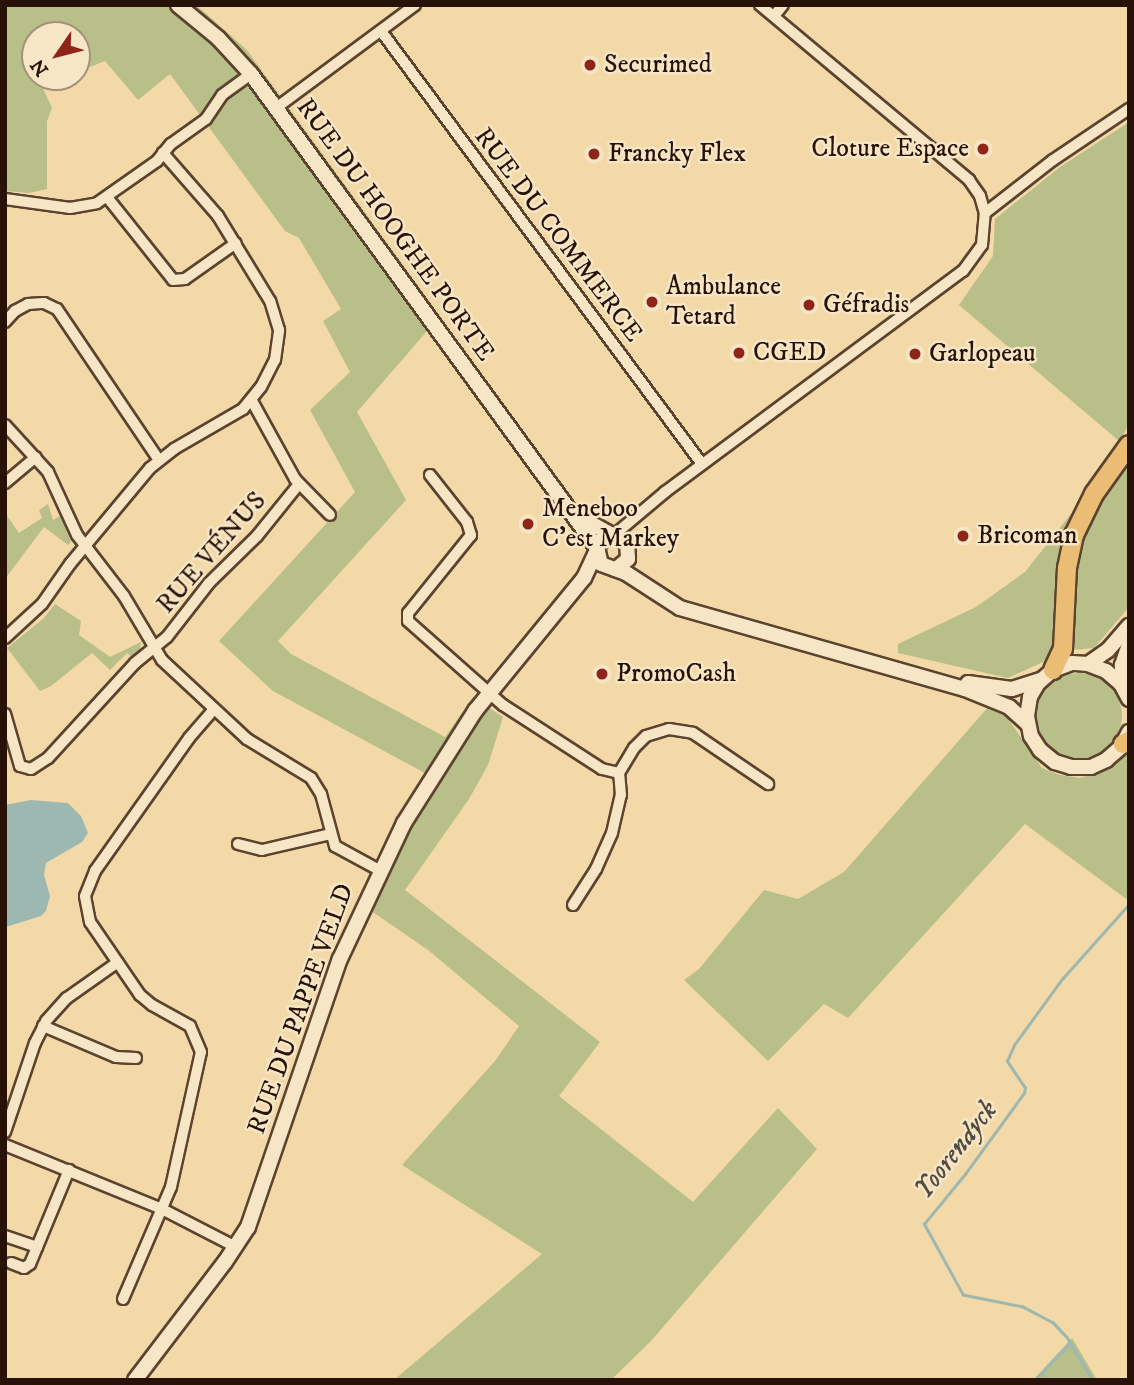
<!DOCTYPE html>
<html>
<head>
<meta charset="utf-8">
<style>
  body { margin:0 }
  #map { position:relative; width:1134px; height:1385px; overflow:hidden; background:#f3d8a8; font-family:"IM FELL DW Pica",serif }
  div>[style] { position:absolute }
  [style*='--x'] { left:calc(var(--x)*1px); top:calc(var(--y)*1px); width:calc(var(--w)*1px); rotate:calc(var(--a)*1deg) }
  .green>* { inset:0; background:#b9bf89 }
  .round { border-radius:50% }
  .water>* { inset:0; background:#9db8b0 }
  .stream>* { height:2.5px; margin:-1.25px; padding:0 1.25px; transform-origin:1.25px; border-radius:1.25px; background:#9db8b0 }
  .roads { filter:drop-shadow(2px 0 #5b432f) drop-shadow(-2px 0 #5b432f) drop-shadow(0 2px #5b432f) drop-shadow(0 -2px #5b432f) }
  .street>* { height:10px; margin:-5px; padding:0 5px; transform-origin:5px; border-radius:5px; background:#f7e6c6 }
  .secondary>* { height:14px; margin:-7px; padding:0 7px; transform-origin:7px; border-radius:7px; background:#f7e6c6 }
  .highway>* { height:18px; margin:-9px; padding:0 9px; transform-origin:9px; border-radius:9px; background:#eabc74 }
  .dots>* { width:19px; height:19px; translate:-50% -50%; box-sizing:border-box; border:4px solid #f7e6c6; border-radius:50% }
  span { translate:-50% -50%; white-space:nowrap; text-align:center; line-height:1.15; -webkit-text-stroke:5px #f7e6c6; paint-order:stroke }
  .poi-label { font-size:26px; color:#281107 }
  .left { translate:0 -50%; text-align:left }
  .right { translate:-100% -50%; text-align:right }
  .street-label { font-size:26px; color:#281107 }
  .water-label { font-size:28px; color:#514b42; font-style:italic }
  .frame { position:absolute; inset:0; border:7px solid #281107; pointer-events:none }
  .north { position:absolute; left:21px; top:21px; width:70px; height:70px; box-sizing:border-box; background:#f7e6c6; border:2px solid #a4917a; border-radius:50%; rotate:235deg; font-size:19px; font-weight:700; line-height:28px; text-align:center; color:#281107 }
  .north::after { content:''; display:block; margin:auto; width:24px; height:32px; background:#8f2418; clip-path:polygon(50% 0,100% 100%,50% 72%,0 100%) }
</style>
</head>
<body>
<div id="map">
  <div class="green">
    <div style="clip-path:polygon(5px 5px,196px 5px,203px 11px,247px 50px,440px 316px,357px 412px,406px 500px,278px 641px,291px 654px,445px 737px,473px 697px,503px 717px,488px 765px,469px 799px,405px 890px,600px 1042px,559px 1096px,693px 1202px,778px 1108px,817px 1149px,651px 1341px,611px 1380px,394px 1380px,542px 1254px,402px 1165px,495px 1061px,519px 1026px,428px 950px,370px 910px,411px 822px,436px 779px,273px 691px,219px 641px,355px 492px,310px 410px,350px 372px,323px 321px,341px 309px,299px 238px,285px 231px,170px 74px,138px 100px,105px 61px,77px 72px,77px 35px,35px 35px,35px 77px,64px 77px,42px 86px,52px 108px,47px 121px,47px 189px,29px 193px,5px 191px)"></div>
    <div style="clip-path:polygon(1129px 122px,1129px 425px,1119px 441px,959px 305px,993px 256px,995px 219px,1060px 167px)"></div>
    <div style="clip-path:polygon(1129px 457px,1129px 607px,1094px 648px,1073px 650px,1075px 546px,1104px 489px)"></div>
    <div style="clip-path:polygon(48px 504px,53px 520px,60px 516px,71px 542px,68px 545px,44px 527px,5px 579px,5px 513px,19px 533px,42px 518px,39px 510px)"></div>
    <div style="clip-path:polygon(1074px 510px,1060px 547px,1052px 658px,1008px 678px,898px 653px,898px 644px,976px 607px,1025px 572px)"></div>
    <div style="clip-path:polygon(55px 604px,81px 621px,79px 635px,110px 657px,141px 642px,140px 649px,132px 657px,127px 653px,110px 670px,92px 653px,51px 686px,40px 691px,7px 648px,43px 619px)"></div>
    <div class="round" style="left:1036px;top:673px;width:86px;height:86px"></div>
    <div style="clip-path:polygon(989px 706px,1004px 713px,1042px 768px,1060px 775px,1080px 778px,1104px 770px,1129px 749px,1129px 901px,1025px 824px,848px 1018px,824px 1004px,768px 1061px,684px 980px,699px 969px,764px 890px,798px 899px,844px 872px)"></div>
    <div style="clip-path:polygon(1072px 1338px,1097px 1380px,1033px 1380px)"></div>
  </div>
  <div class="water">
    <div style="clip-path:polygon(31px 800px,68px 803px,81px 816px,88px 833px,82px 842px,46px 863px,44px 875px,50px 896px,46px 911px,41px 916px,6px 927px,5px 805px)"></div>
  </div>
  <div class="stream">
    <div style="--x:1035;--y:1380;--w:51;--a:-46.6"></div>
    <div style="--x:1092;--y:1380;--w:49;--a:-120.8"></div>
    <div style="--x:1067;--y:1338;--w:21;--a:-133"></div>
    <div style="--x:1053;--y:1323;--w:34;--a:-152"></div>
    <div style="--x:1023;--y:1307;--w:61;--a:-168.7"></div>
    <div style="--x:963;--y:1295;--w:81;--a:-118.8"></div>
    <div style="--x:924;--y:1224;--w:65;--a:-50.6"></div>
    <div style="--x:965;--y:1174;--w:100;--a:-53.9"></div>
    <div style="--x:1024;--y:1093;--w:5;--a:-79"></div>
    <div style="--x:1025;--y:1088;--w:32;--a:-124"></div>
    <div style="--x:1007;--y:1061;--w:17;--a:-66"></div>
    <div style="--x:1014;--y:1045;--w:82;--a:-54"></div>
    <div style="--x:1062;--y:979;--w:101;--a:-48.2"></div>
  </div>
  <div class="roads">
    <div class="street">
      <div style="--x:760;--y:5;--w:273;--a:39.9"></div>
      <div style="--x:969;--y:180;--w:19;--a:55"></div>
      <div style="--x:980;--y:196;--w:18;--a:74"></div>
      <div style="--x:774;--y:16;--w:14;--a:-51"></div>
      <div style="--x:381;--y:31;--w:539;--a:53.45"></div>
      <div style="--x:276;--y:108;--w:173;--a:-36.5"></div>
      <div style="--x:107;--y:197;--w:106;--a:51.5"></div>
      <div style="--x:173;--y:280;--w:12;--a:-5"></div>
      <div style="--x:185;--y:279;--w:62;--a:-35.2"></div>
      <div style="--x:5;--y:199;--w:66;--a:7.9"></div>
      <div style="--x:70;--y:208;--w:27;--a:-10"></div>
      <div style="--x:97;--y:203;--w:73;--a:-35"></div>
      <div style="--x:157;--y:161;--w:22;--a:-51"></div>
      <div style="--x:171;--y:144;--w:43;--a:-35.5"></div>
      <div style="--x:206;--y:119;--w:29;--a:-56"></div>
      <div style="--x:222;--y:95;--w:36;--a:-36"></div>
      <div style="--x:5;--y:322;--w:15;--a:-48"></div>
      <div style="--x:15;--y:311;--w:15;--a:-28"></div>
      <div style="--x:28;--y:304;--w:16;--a:-4"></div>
      <div style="--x:44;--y:303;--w:14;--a:25"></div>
      <div style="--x:57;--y:309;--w:181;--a:56"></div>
      <div style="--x:252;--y:401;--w:89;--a:61.1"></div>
      <div style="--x:295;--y:479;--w:50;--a:45.8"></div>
      <div style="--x:5;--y:425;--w:64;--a:47.5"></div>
      <div style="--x:48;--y:472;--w:69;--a:65.3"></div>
      <div style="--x:77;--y:535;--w:77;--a:52.4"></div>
      <div style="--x:124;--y:596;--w:74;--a:59.3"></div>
      <div style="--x:162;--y:660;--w:116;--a:42.9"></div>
      <div style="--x:247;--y:739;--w:75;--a:31.4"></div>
      <div style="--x:311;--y:778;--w:19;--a:58"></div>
      <div style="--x:321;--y:794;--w:54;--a:74.9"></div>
      <div style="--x:335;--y:846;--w:50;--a:28.6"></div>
      <div style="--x:430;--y:475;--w:60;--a:51.8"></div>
      <div style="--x:467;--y:522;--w:14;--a:73"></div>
      <div style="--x:471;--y:535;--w:100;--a:128.9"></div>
      <div style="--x:408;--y:613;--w:8;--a:90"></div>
      <div style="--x:408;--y:621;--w:127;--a:41.5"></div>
      <div style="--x:503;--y:705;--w:118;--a:32.9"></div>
      <div style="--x:602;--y:769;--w:17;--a:13"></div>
      <div style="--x:5;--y:483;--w:40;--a:-40"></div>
      <div style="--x:614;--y:535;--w:67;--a:-40.1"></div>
      <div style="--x:665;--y:492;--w:371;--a:-36.6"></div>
      <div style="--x:963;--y:271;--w:32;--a:-54"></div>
      <div style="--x:982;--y:245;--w:32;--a:-85"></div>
      <div style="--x:985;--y:213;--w:86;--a:-37.9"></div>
      <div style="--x:1053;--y:160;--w:92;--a:-33.9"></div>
      <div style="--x:5;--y:638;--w:50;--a:-42.6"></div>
      <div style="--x:42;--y:604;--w:49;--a:-55"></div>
      <div style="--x:70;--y:564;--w:125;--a:-50.2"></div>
      <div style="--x:150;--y:468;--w:31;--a:-38"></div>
      <div style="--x:174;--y:449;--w:80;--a:-30.1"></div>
      <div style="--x:243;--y:409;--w:28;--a:-51"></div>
      <div style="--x:261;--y:387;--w:30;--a:-63"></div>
      <div style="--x:275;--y:360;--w:30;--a:-82"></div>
      <div style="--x:279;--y:330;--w:30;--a:-107"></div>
      <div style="--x:270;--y:301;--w:100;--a:-121.5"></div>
      <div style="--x:218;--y:216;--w:84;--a:-131.1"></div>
      <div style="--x:5;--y:714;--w:54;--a:73.9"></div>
      <div style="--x:20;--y:766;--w:11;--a:15"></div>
      <div style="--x:31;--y:769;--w:20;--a:-33"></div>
      <div style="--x:48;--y:758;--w:129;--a:-47.5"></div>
      <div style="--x:135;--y:663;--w:41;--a:-39.1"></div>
      <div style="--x:167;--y:637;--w:68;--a:-52.1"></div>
      <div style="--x:209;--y:583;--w:67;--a:-44.4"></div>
      <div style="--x:257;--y:536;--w:67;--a:-51.1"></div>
      <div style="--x:238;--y:844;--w:25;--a:14"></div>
      <div style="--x:262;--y:850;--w:70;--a:-13.2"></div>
      <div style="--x:573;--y:905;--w:43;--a:-57.4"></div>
      <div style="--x:596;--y:869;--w:39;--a:-66"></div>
      <div style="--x:612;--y:833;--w:39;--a:-77"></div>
      <div style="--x:621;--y:795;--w:22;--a:-95"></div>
      <div style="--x:619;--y:773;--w:29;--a:-59"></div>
      <div style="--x:634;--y:748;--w:17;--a:-45"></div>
      <div style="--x:646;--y:736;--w:24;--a:-17"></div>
      <div style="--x:669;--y:729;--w:24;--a:9"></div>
      <div style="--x:693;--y:733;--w:91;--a:34.2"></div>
      <div style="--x:43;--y:1026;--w:79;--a:23"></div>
      <div style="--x:116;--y:1057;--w:20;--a:3"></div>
      <div style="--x:5;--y:1132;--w:94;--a:-71.4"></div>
      <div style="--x:35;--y:1043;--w:25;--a:-63"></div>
      <div style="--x:46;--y:1021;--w:31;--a:-48"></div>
      <div style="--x:67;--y:998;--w:62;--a:-35.2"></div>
      <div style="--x:5;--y:1145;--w:170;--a:22.2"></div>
      <div style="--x:162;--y:1209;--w:83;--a:27.2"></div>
      <div style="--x:5;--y:1236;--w:34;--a:19"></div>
      <div style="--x:11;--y:1263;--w:14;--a:21"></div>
      <div style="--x:24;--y:1268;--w:7;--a:-34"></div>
      <div style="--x:30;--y:1264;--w:102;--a:-67.5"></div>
      <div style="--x:123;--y:1299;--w:122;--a:-66.8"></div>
      <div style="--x:171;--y:1187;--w:138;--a:-77.5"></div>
      <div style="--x:201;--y:1052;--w:28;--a:-113"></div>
      <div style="--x:190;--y:1026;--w:43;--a:-151.1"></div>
      <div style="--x:152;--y:1005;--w:16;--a:-140"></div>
      <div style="--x:140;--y:995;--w:88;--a:-124.4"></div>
      <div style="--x:90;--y:922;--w:26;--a:-101"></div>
      <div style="--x:85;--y:896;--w:27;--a:-68"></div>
      <div style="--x:95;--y:871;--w:163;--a:-54.7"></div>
      <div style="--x:189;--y:738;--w:38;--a:-49"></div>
    </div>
    <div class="secondary">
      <div style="--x:178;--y:5;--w:52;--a:39.5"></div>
      <div style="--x:218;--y:38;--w:49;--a:47.5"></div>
      <div style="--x:251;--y:74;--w:587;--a:53.87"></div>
      <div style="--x:581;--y:518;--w:52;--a:28.5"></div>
      <div style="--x:627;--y:543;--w:16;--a:86"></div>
      <div style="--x:628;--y:559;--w:16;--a:140"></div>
      <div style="--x:612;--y:535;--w:10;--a:156"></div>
      <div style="--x:603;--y:539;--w:10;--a:127"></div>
      <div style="--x:597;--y:547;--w:17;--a:77"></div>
      <div style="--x:601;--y:564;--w:27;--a:20"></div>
      <div style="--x:626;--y:573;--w:64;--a:32.9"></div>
      <div style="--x:680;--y:608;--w:296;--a:15.9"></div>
      <div style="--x:965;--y:689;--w:48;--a:22.2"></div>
      <div style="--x:1009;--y:707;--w:25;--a:42"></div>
      <div style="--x:1088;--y:664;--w:24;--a:-35"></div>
      <div style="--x:1108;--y:650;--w:32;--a:-49"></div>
      <div style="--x:968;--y:683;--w:44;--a:7.8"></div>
      <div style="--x:1012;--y:689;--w:29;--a:-18"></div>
      <div style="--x:1123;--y:687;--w:22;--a:-93"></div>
      <div style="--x:1122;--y:665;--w:21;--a:-71"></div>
      <div style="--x:1129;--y:699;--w:17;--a:-118"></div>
      <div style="--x:1121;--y:684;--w:20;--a:-139"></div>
      <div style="--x:1106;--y:671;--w:19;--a:-159"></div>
      <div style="--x:1088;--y:664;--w:16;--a:-176"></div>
      <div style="--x:1072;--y:663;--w:20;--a:160"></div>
      <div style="--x:1053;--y:670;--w:20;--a:139"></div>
      <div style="--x:1038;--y:683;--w:16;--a:120"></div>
      <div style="--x:1030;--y:697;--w:19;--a:99"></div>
      <div style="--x:1027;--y:716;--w:20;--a:79"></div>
      <div style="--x:1031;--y:736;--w:17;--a:57"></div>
      <div style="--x:1040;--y:750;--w:19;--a:39"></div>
      <div style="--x:1055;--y:762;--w:17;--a:17"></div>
      <div style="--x:1071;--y:767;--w:20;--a:0"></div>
      <div style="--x:1091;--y:767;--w:17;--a:-25"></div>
      <div style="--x:1106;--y:760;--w:20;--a:-41"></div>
      <div style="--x:1121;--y:747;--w:17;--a:-62"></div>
      <div style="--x:135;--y:1380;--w:148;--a:-52.7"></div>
      <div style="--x:225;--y:1262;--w:42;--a:-56.7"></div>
      <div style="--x:248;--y:1227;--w:283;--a:-71.1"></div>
      <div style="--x:340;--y:959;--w:150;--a:-64.8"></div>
      <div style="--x:404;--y:823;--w:133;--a:-57.6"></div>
      <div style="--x:475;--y:711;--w:172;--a:-50.7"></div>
      <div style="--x:584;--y:578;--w:29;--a:-65"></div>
    </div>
    <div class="highway">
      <div style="--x:1053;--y:670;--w:23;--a:-65"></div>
      <div style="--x:1063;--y:649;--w:81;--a:-87.2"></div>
      <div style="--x:1067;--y:568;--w:34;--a:-78"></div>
      <div style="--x:1074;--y:535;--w:46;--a:-64"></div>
      <div style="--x:1094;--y:494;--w:60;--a:-54.5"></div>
      <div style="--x:1123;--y:744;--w:7;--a:-27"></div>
    </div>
  </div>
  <div class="dots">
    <div style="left:590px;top:65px;background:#8f2418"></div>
    <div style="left:983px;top:149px;background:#8f2418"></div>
    <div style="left:594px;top:154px;background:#8f2418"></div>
    <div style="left:652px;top:302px;background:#8f2418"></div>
    <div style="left:809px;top:305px;background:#8f2418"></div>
    <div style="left:739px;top:353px;background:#8f2418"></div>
    <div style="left:915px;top:354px;background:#8f2418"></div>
    <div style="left:528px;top:524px;background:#8f2418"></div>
    <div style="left:963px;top:536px;background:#8f2418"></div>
    <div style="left:602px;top:674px;background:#8f2418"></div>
  </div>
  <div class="poi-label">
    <span class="left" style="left:604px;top:65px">Securimed</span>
    <span class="right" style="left:969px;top:149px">Cloture Espace</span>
    <span class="left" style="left:608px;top:154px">Francky Flex</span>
    <span class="left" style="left:666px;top:302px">Ambulance<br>Tetard</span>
    <span class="left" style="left:823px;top:305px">Géfradis</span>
    <span class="left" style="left:753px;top:353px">CGED</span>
    <span class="left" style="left:929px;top:354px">Garlopeau</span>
    <span class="left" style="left:542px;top:524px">Meneboo<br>C'est Markey</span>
    <span class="left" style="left:977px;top:536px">Bricoman</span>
    <span class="left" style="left:616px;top:674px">PromoCash</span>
  </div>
  <div class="street-label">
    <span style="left:395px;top:230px;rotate:54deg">RUE DU HOOGHE PORTE</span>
    <span style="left:558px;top:235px;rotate:53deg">RUE DU COMMERCE</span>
    <span style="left:212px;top:553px;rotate:-49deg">RUE VÉNUS</span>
    <span style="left:301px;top:1009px;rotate:-70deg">RUE DU PAPPE VELD</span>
  </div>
  <div class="water-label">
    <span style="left:956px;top:1150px;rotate:-52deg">Yoorendyck</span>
  </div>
  <div class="frame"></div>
  <div class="north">N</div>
</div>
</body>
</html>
